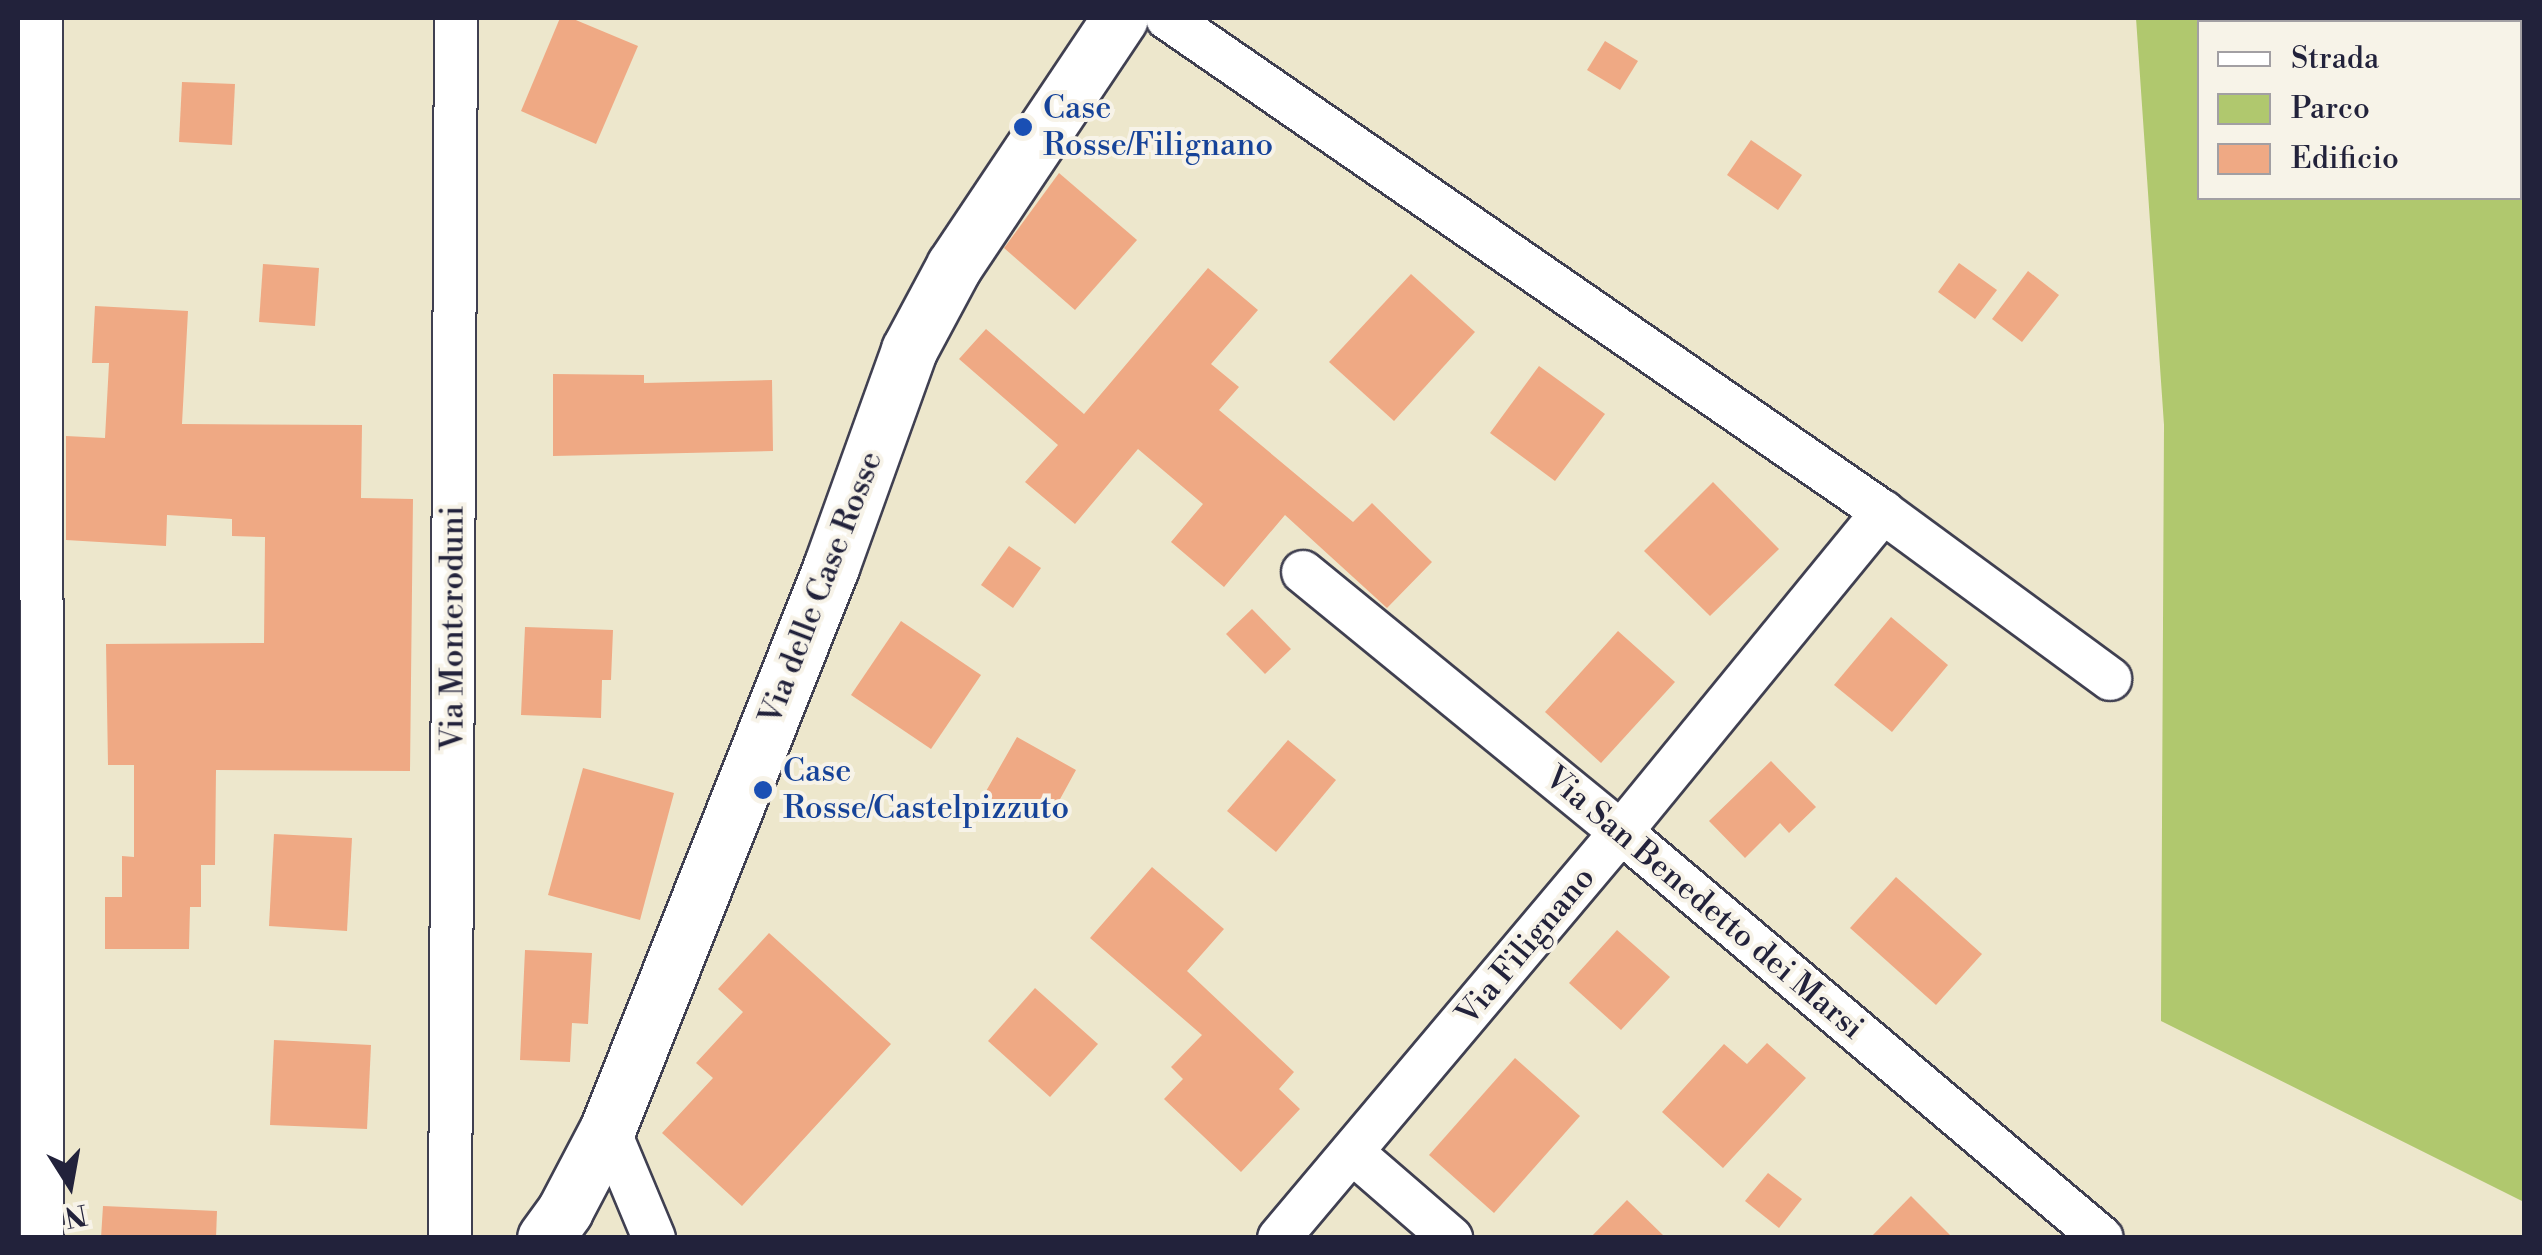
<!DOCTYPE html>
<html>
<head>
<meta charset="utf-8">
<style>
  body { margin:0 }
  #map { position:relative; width:2542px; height:1255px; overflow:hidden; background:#ede7cc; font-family:"Libre Bodoni",serif }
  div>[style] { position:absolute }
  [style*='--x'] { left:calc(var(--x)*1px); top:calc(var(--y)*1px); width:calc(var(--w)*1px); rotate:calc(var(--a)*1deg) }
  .green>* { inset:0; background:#b0c86e }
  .building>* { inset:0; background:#efa984 }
  .roads { filter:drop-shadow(2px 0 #404051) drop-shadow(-2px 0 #404051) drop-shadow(0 2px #404051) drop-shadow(0 -2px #404051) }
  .street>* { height:42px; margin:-21px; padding:0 21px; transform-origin:21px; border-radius:21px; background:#fff }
  .secondary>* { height:55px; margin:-27.5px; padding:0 27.5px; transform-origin:27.5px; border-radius:27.5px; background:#fff }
  .dots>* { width:28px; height:28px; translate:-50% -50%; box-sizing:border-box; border:5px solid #f7f3e8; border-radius:50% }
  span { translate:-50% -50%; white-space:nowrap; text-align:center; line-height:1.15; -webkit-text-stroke:8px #f7f3e8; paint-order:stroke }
  .transit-label { font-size:32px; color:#164399 }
  .left { translate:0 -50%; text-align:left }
  .street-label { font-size:32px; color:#22223b }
  .frame { position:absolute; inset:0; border:20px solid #22223b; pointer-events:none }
  .legend { position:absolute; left:2197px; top:20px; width:325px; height:180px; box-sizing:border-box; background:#f7f3e8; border:2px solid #a29fa3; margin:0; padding:12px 18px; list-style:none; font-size:30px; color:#22223b }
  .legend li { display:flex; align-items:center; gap:20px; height:50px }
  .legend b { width:50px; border:2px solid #a29fa3 }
  .north { position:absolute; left:20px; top:1135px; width:100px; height:100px; -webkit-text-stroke:8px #f7f3e8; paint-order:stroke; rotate:169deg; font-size:28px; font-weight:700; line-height:40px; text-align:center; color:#22223b }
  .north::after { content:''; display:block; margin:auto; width:35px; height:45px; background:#22223b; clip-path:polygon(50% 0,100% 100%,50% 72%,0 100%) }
</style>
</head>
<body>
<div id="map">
  <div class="green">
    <div style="clip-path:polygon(evenodd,2136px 18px,2524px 18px,2524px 1202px,2161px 1021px,2164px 425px,2136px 18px,2200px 22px,2520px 22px,2520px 198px,2200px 198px,2200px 22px)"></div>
  </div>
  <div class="building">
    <div style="clip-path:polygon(560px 18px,571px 18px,638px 46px,596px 144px,521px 111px)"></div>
    <div style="clip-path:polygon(1605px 41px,1638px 61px,1620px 90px,1587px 70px)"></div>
    <div style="clip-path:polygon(182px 82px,235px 84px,232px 145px,179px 142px)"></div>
    <div style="clip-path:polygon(1751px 140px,1802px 175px,1778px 210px,1727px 175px)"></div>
    <div style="clip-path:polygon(1059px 173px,1137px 240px,1075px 310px,1004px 248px)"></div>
    <div style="clip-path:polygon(1959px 263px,1997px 290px,1975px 319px,1938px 292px)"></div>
    <div style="clip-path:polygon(263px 264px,319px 268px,315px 326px,259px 322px)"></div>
    <div style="clip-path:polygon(1208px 268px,1258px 310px,1211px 364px,1239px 387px,1219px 410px,1353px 522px,1372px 503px,1432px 562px,1387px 608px,1285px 515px,1224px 587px,1171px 542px,1203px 504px,1138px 449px,1075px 524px,1025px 482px,1058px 445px,959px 359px,986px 329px,1084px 414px)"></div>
    <div style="clip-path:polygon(2028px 271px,2059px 295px,2022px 342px,1992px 319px)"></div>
    <div style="clip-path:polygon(1411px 274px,1475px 332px,1394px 421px,1329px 362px)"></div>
    <div style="clip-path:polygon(95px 306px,188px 311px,182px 424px,362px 425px,361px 498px,413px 499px,410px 771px,216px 770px,215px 865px,201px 865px,201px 907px,190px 907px,189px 949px,105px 949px,105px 897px,122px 897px,122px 856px,134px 857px,134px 765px,108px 765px,106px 644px,264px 643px,265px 537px,232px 536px,232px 519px,167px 515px,166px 546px,66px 540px,66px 436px,105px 438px,109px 363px,92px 363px)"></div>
    <div style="clip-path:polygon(1539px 366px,1605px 414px,1555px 481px,1490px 433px)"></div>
    <div style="clip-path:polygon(553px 374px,644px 375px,644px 383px,772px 380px,773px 451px,553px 456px)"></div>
    <div style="clip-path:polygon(1713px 482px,1779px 549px,1710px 616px,1644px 551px)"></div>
    <div style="clip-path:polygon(1009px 546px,1041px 568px,1013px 608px,981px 585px)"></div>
    <div style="clip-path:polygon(1252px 609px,1291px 649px,1265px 674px,1226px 634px)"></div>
    <div style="clip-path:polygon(1891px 617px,1948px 665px,1892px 732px,1834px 685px)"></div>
    <div style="clip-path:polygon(901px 621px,981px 675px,931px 749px,851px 695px)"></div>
    <div style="clip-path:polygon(525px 627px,613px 630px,611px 680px,602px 680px,601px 718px,521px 715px)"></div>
    <div style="clip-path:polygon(1618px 631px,1675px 682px,1601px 763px,1545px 712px)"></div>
    <div style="clip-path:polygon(1017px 737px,1076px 770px,1048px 821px,1022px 807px,1014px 819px,981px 800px)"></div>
    <div style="clip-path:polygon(1288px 740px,1336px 780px,1276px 852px,1227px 811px)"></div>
    <div style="clip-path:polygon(1771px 761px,1816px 807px,1789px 833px,1780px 823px,1745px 858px,1709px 821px)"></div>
    <div style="clip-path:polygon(583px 768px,674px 793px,640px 920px,548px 895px)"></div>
    <div style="clip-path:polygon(274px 834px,352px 838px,347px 931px,269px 926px)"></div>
    <div style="clip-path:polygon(1152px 867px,1224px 929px,1187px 971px,1294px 1072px,1279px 1089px,1300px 1109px,1241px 1172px,1164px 1099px,1183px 1079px,1171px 1067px,1202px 1035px,1090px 938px)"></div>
    <div style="clip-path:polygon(1896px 877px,1982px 954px,1936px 1005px,1850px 928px)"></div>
    <div style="clip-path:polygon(1617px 930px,1670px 977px,1621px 1030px,1569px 983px)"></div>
    <div style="clip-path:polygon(769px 933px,891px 1044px,742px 1206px,662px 1133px,713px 1078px,696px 1063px,743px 1012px,718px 989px)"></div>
    <div style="clip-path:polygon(525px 950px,592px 953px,588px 1024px,572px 1023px,570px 1062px,520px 1060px)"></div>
    <div style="clip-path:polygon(1035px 988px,1098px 1044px,1050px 1097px,988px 1041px)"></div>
    <div style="clip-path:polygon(274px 1040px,371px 1045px,367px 1129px,270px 1125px)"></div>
    <div style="clip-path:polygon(1767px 1043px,1806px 1078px,1723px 1168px,1662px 1112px,1724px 1044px,1747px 1064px)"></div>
    <div style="clip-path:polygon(1515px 1058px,1580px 1116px,1494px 1213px,1429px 1155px)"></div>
    <div style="clip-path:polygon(1768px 1173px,1802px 1199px,1779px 1228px,1745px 1201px)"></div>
    <div style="clip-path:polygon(1911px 1196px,1953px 1238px,1870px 1238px)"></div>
    <div style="clip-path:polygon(1627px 1200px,1666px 1238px,1590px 1238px)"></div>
    <div style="clip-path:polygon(103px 1206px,217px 1211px,216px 1238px,101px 1238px)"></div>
  </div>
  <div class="roads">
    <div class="street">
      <div style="--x:41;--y:18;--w:1220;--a:89.95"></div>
      <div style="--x:1167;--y:18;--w:870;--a:34.6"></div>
      <div style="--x:1883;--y:512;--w:282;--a:36.3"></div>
      <div style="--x:1303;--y:572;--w:411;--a:39.3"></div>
      <div style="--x:1621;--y:832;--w:629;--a:40.17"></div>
      <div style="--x:608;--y:1128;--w:119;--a:67.3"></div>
      <div style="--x:1353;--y:1153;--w:130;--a:40.9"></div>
      <div style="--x:450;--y:1238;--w:1220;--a:-89.72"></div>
      <div style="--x:1279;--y:1238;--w:531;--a:-49.89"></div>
      <div style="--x:1621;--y:832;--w:414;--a:-50.7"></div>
    </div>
    <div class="secondary">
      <div style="--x:545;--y:1238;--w:34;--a:-54"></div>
      <div style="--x:565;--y:1210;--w:93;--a:-62.3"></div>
      <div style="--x:608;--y:1128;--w:604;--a:-68.32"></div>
      <div style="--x:831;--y:567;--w:231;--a:-70.2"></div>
      <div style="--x:909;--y:350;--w:95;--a:-61.8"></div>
      <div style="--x:954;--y:266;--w:298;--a:-56.2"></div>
    </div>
  </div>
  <div class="dots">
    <div style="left:1023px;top:127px;background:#1a4fb4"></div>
    <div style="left:763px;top:790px;background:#1a4fb4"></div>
  </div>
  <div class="transit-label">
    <span class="left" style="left:1043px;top:127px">Case<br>Rosse/Filignano</span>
    <span class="left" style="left:783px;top:790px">Case<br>Rosse/Castelpizzuto</span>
  </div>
  <div class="street-label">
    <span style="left:821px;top:588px;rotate:-69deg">Via delle Case Rosse</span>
    <span style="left:453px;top:628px;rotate:-90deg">Via Monteroduni</span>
    <span style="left:1704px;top:903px;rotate:40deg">Via San Benedetto dei Marsi</span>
    <span style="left:1526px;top:946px;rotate:-50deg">Via Filignano</span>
  </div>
  <div class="frame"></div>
  <ul class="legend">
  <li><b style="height:12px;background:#fff"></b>Strada</li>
  <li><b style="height:28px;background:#b0c86e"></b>Parco</li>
  <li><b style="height:28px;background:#efa984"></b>Edificio</li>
  </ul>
  <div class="north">N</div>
</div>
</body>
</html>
